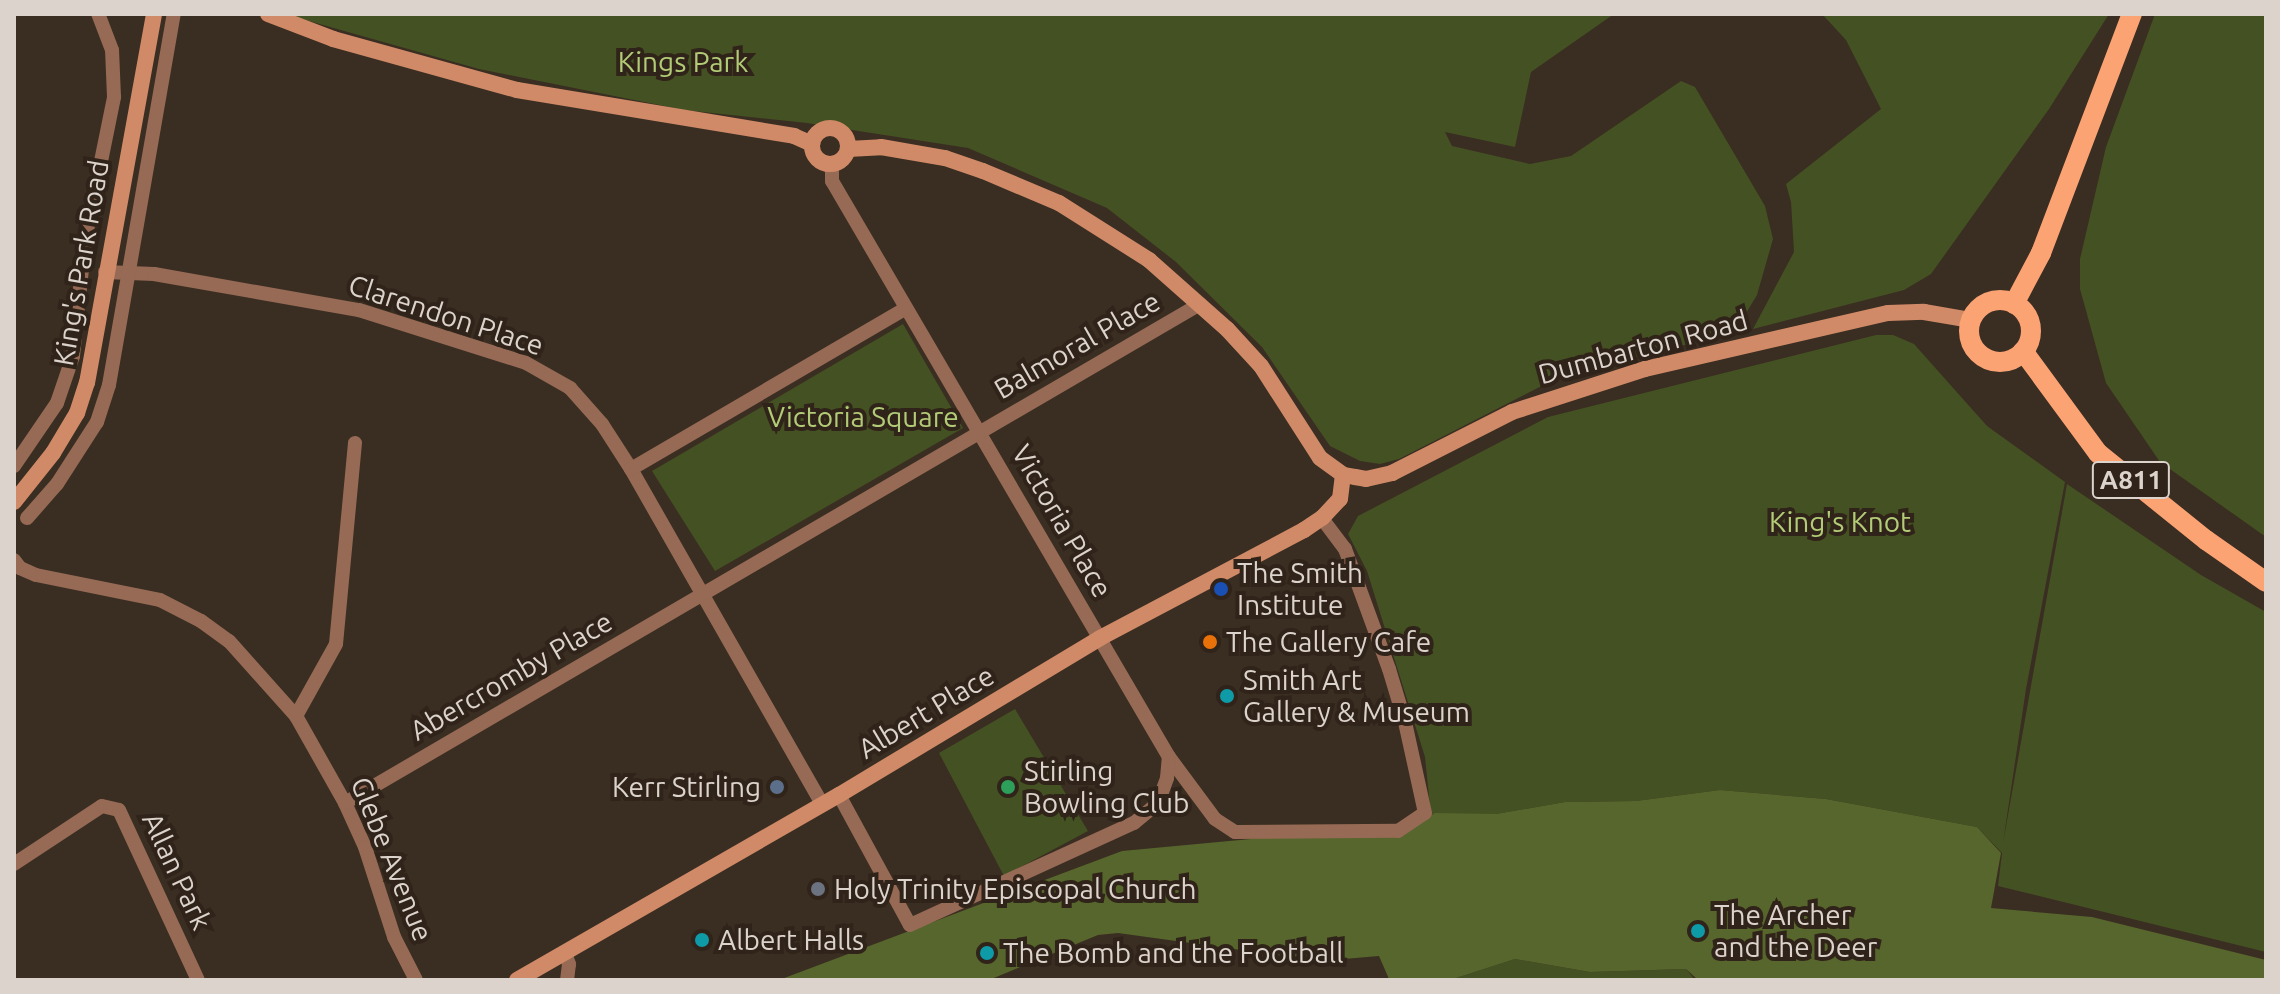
<!DOCTYPE html>
<html>
<head>
<meta charset="utf-8">
<style>
  body { margin:0 }
  #map { position:relative; width:2280px; height:994px; overflow:hidden; background:#3a2d22; font-family:Ubuntu,sans-serif }
  div>[style] { position:absolute }
  [style*='--x'] { left:calc(var(--x)*1px); top:calc(var(--y)*1px); width:calc(var(--w)*1px); rotate:calc(var(--a)*1deg) }
  .green>* { inset:0; background:#445122 }
  .forest>* { inset:0; background:#56662c }
  .street>* { height:14px; margin:-7px; padding:0 7px; transform-origin:7px; border-radius:7px; background:#966a54 }
  .secondary>* { height:16px; margin:-8px; padding:0 8px; transform-origin:8px; border-radius:8px; background:#d08a67 }
  .secondary>.ring { margin:-8px; padding:0; box-sizing:content-box; background:none; border:16px solid #d08a67; border-radius:50% }
  .primary>* { height:20px; margin:-10px; padding:0 10px; transform-origin:10px; border-radius:10px; background:#fca374 }
  .primary>.ring { margin:-10px; padding:0; box-sizing:content-box; background:none; border:20px solid #fca374; border-radius:50% }
  .dots>* { width:22px; height:22px; translate:-50% -50%; box-sizing:border-box; border:4px solid #302319; border-radius:50% }
  span { translate:-50% -50%; white-space:nowrap; text-align:center; line-height:1.15; -webkit-text-stroke:8px #302319; paint-order:stroke }
  .shield-label span { padding:2px 6px; background:#302319; border:2px solid; border-radius:6px; -webkit-text-stroke-width:0 }
  .shield-label { font-size:26px; color:#dcd3cc; font-weight:700 }
  .park-label { font-size:28px; color:#b2cb76 }
  .street-label { font-size:28px; color:#dcd3cc }
  .poi-label { font-size:28px; color:#dcd3cc }
  .left { translate:0 -50%; text-align:left }
  .right { translate:-100% -50%; text-align:right }
  .frame { position:absolute; inset:0; border:16px solid #dcd3cc; pointer-events:none }
</style>
</head>
<body>
<div id="map">
  <div class="green">
    <div style="clip-path:polygon(284px 14px,1614px 14px,1531px 72px,1515px 147px,1445px 132px,1452px 146px,1530px 164px,1571px 156px,1681px 81px,1695px 87px,1765px 206px,1773px 239px,1757px 295px,1734px 333px,1565px 374px,1399px 459px,1380px 464px,1360px 461px,1330px 446px,1262px 347px,1176px 262px,1107px 208px,968px 148px,807px 123px,684px 110px,479px 69px)"></div>
    <div style="clip-path:polygon(1822px 14px,2109px 14px,2049px 109px,1931px 274px,1904px 290px,1753px 329px,1794px 252px,1791px 202px,1786px 184px,1881px 109px,1846px 40px)"></div>
    <div style="clip-path:polygon(2155px 14px,2266px 14px,2266px 537px,2160px 462px,2106px 383px,2080px 289px,2080px 259px,2106px 147px)"></div>
    <div style="clip-path:polygon(903px 324px,963px 428px,715px 571px,652px 471px)"></div>
    <div style="clip-path:polygon(1876px 335px,1893px 335px,1914px 344px,1987px 426px,2065px 482px,2026px 689px,2003px 843px,2067px 484px,2201px 575px,2266px 612px,2266px 952px,1998px 886px,2002px 853px,1977px 827px,1826px 799px,1720px 790px,1636px 801px,1565px 802px,1496px 814px,1431px 816px,1425px 757px,1367px 571px,1348px 534px,1358px 516px,1548px 417px)"></div>
    <div style="clip-path:polygon(1015px 709px,1088px 831px,1004px 876px,939px 753px)"></div>
    <div style="clip-path:polygon(1515px 959px,1590px 972px,1686px 969px,1695px 980px,1450px 980px)"></div>
  </div>
  <div class="forest">
    <div style="clip-path:polygon(1720px 790px,1826px 799px,1977px 827px,2001px 853px,1991px 908px,2092px 917px,2266px 960px,2266px 980px,1698px 980px,1686px 969px,1590px 972px,1515px 959px,1450px 980px,1389px 979px,1379px 956px,1320px 961px,1118px 933px,1098px 935px,989px 980px,779px 980px,1122px 851px,1273px 837px,1402px 835px,1435px 813px,1496px 814px,1565px 802px,1636px 801px)"></div>
  </div>
  <div class="street">
    <div style="--x:832;--y:164;--w:17;--a:90"></div>
    <div style="--x:832;--y:181;--w:667;--a:59.67"></div>
    <div style="--x:1169;--y:757;--w:77;--a:53.4"></div>
    <div style="--x:1215;--y:819;--w:24;--a:33"></div>
    <div style="--x:1235;--y:832;--w:163;--a:-0.4"></div>
    <div style="--x:1398;--y:831;--w:32;--a:-34"></div>
    <div style="--x:1425;--y:813;--w:93;--a:-102.4"></div>
    <div style="--x:1405;--y:722;--w:55;--a:-106.8"></div>
    <div style="--x:1389;--y:669;--w:128;--a:-110.1"></div>
    <div style="--x:1345;--y:549;--w:39;--a:-127"></div>
    <div style="--x:105;--y:272;--w:49;--a:2.3"></div>
    <div style="--x:154;--y:274;--w:208;--a:10"></div>
    <div style="--x:359;--y:310;--w:175;--a:17.6"></div>
    <div style="--x:526;--y:363;--w:51;--a:29.6"></div>
    <div style="--x:570;--y:388;--w:48;--a:48.4"></div>
    <div style="--x:602;--y:424;--w:54;--a:57.2"></div>
    <div style="--x:631;--y:469;--w:386;--a:60.3"></div>
    <div style="--x:14;--y:466;--w:76;--a:-55.7"></div>
    <div style="--x:57;--y:403;--w:50;--a:-71.2"></div>
    <div style="--x:73;--y:356;--w:117;--a:-84.1"></div>
    <div style="--x:85;--y:240;--w:146;--a:-78.5"></div>
    <div style="--x:114;--y:97;--w:47;--a:-92.4"></div>
    <div style="--x:112;--y:50;--w:39;--a:-111"></div>
    <div style="--x:631;--y:469;--w:317;--a:-30.3"></div>
    <div style="--x:27;--y:518;--w:45;--a:-48.6"></div>
    <div style="--x:57;--y:484;--w:74;--a:-57.2"></div>
    <div style="--x:97;--y:422;--w:39;--a:-72"></div>
    <div style="--x:109;--y:385;--w:377;--a:-80.1"></div>
    <div style="--x:14;--y:560;--w:10;--a:53"></div>
    <div style="--x:20;--y:568;--w:17;--a:24"></div>
    <div style="--x:36;--y:575;--w:126;--a:11.4"></div>
    <div style="--x:160;--y:600;--w:46;--a:27.1"></div>
    <div style="--x:201;--y:621;--w:34;--a:36"></div>
    <div style="--x:229;--y:641;--w:101;--a:48.2"></div>
    <div style="--x:296;--y:716;--w:100;--a:60.6"></div>
    <div style="--x:345;--y:803;--w:48;--a:65.6"></div>
    <div style="--x:365;--y:847;--w:95;--a:72.1"></div>
    <div style="--x:394;--y:937;--w:48;--a:62.9"></div>
    <div style="--x:296;--y:716;--w:82;--a:-60.9"></div>
    <div style="--x:336;--y:644;--w:202;--a:-84.6"></div>
    <div style="--x:839;--y:795;--w:148;--a:61.4"></div>
    <div style="--x:910;--y:925;--w:246;--a:-24.5"></div>
    <div style="--x:1134;--y:823;--w:31;--a:-40"></div>
    <div style="--x:1158;--y:803;--w:27;--a:-70"></div>
    <div style="--x:1167;--y:778;--w:21;--a:-85"></div>
    <div style="--x:345;--y:803;--w:990;--a:-30.27"></div>
    <div style="--x:14;--y:864;--w:105;--a:-33.4"></div>
    <div style="--x:102;--y:806;--w:17;--a:13"></div>
    <div style="--x:119;--y:810;--w:187;--a:65.1"></div>
    <div style="--x:565;--y:953;--w:12;--a:70"></div>
    <div style="--x:569;--y:964;--w:16;--a:97"></div>
  </div>
  <div class="secondary">
    <div style="--x:268;--y:14;--w:70;--a:21"></div>
    <div style="--x:333;--y:39;--w:191;--a:15.5"></div>
    <div style="--x:517;--y:90;--w:281;--a:9.4"></div>
    <div style="--x:794;--y:136;--w:20;--a:24"></div>
    <div class="ring" style="left:812px;top:128px;width:20px;height:20px"></div>
    <div style="--x:848;--y:149;--w:33;--a:-3"></div>
    <div style="--x:881;--y:147;--w:65;--a:9.8"></div>
    <div style="--x:945;--y:158;--w:40;--a:18.9"></div>
    <div style="--x:983;--y:171;--w:82;--a:22.8"></div>
    <div style="--x:1059;--y:203;--w:107;--a:32.3"></div>
    <div style="--x:1149;--y:260;--w:104;--a:41.5"></div>
    <div style="--x:1227;--y:329;--w:50;--a:47.4"></div>
    <div style="--x:1261;--y:366;--w:109;--a:57.3"></div>
    <div style="--x:1320;--y:458;--w:29;--a:36"></div>
    <div style="--x:1343;--y:475;--w:12;--a:9"></div>
    <div style="--x:1355;--y:477;--w:11;--a:10"></div>
    <div style="--x:1366;--y:479;--w:27;--a:-13"></div>
    <div style="--x:1392;--y:473;--w:135;--a:-26.9"></div>
    <div style="--x:1512;--y:412;--w:140;--a:-17.9"></div>
    <div style="--x:1645;--y:369;--w:249;--a:-13"></div>
    <div style="--x:1888;--y:313;--w:36;--a:-2"></div>
    <div style="--x:1924;--y:312;--w:48;--a:9.7"></div>
    <div style="--x:14;--y:502;--w:63;--a:-51.5"></div>
    <div style="--x:53;--y:453;--w:47;--a:-59"></div>
    <div style="--x:77;--y:413;--w:32;--a:-72"></div>
    <div style="--x:87;--y:383;--w:375;--a:-79.7"></div>
    <div style="--x:517;--y:980;--w:371;--a:-29.9"></div>
    <div style="--x:839;--y:795;--w:305;--a:-31"></div>
    <div style="--x:1100;--y:638;--w:231;--a:-27.9"></div>
    <div style="--x:1304;--y:530;--w:22;--a:-34"></div>
    <div style="--x:1322;--y:518;--w:26;--a:-47"></div>
    <div style="--x:1340;--y:499;--w:24;--a:-83"></div>
  </div>
  <div class="primary">
    <div class="ring" style="left:1969px;top:300px;width:42px;height:42px"></div>
    <div style="--x:2014;--y:304;--w:58;--a:-62.1"></div>
    <div style="--x:2041;--y:253;--w:256;--a:-69.2"></div>
    <div style="--x:2023;--y:351;--w:127;--a:53.7"></div>
    <div style="--x:2098;--y:453;--w:139;--a:38.9"></div>
    <div style="--x:2206;--y:540;--w:73;--a:35"></div>
  </div>
  <div class="dots">
    <div style="left:1221px;top:589px;background:#1a4fb4"></div>
    <div style="left:1210px;top:642px;background:#e8710a"></div>
    <div style="left:1227px;top:696px;background:#0f9aa8"></div>
    <div style="left:777px;top:787px;background:#5c6f8a"></div>
    <div style="left:1008px;top:787px;background:#2e9e5b"></div>
    <div style="left:818px;top:889px;background:#6b7280"></div>
    <div style="left:1698px;top:931px;background:#0f9aa8"></div>
    <div style="left:702px;top:940px;background:#0f9aa8"></div>
    <div style="left:987px;top:953px;background:#0f9aa8"></div>
  </div>
  <div class="shield-label">
    <span style="left:2131px;top:480px">A811</span>
  </div>
  <div class="park-label">
    <span style="left:683px;top:62px">Kings Park</span>
    <span style="left:863px;top:417px">Victoria Square</span>
    <span style="left:1840px;top:522px">King's Knot</span>
  </div>
  <div class="street-label">
    <span style="left:81px;top:263px;rotate:-80deg">King's Park Road</span>
    <span style="left:446px;top:315px;rotate:18deg">Clarendon Place</span>
    <span style="left:1077px;top:345px;rotate:-30deg">Balmoral Place</span>
    <span style="left:1643px;top:347px;rotate:-15deg">Dumbarton Road</span>
    <span style="left:1062px;top:521px;rotate:60deg">Victoria Place</span>
    <span style="left:511px;top:676px;rotate:-30deg">Abercromby Place</span>
    <span style="left:926px;top:712px;rotate:-31deg">Albert Place</span>
    <span style="left:392px;top:859px;rotate:68deg">Glebe Avenue</span>
    <span style="left:177px;top:871px;rotate:65deg">Allan Park</span>
  </div>
  <div class="poi-label">
    <span class="left" style="left:1237px;top:589px">The Smith<br>Institute</span>
    <span class="left" style="left:1226px;top:642px">The Gallery Cafe</span>
    <span class="left" style="left:1243px;top:696px">Smith Art<br>Gallery &amp; Museum</span>
    <span class="left" style="left:1024px;top:787px">Stirling<br>Bowling Club</span>
    <span class="right" style="left:761px;top:787px">Kerr Stirling</span>
    <span class="left" style="left:834px;top:889px">Holy Trinity Episcopal Church</span>
    <span class="left" style="left:1714px;top:931px">The Archer<br>and the Deer</span>
    <span class="left" style="left:718px;top:940px">Albert Halls</span>
    <span class="left" style="left:1003px;top:953px">The Bomb and the Football</span>
  </div>
  <div class="frame"></div>
</div>
</body>
</html>
